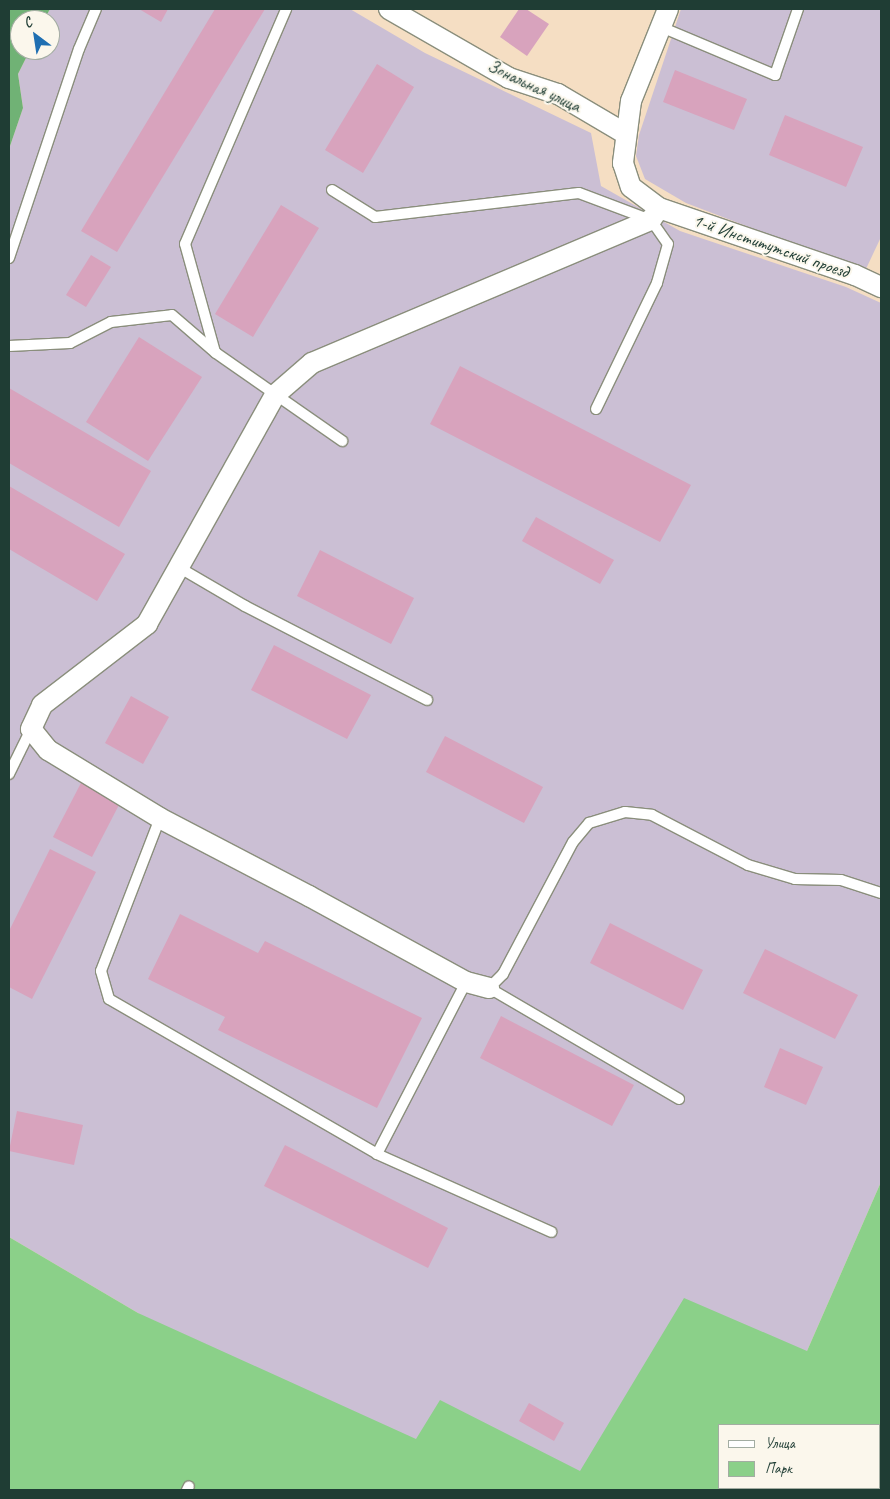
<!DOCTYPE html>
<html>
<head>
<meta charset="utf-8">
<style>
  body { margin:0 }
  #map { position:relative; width:890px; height:1499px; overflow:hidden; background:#f5dec3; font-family:Caveat,sans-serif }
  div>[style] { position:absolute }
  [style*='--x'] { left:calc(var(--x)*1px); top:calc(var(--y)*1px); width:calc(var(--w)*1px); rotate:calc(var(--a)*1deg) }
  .industrial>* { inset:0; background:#cbbfd4 }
  .green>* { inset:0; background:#8bd089 }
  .forest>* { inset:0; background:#70b275 }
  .building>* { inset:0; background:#d8a3bd }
  .roads { filter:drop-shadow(1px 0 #8a8e7c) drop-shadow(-1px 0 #8a8e7c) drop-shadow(0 1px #8a8e7c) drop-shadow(0 -1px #8a8e7c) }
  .lane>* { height:10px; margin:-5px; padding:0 5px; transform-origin:5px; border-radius:5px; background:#fff }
  .street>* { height:20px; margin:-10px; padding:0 10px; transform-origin:10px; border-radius:10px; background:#fff }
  span { translate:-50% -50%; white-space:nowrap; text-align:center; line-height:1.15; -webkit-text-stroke:4px #fbf7ec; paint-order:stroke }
  .street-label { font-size:18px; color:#1f3d34 }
  .frame { position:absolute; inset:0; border:10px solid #1f3d34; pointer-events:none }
  .legend { position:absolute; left:718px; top:1424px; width:162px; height:65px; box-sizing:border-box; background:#fbf7ec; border:1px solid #a3ada2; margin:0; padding:6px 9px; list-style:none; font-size:15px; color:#1f3d34 }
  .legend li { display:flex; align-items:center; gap:10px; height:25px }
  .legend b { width:25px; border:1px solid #a3ada2 }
  .north { position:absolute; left:10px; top:10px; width:50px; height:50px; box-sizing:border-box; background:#fbf7ec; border:1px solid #a3ada2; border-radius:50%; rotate:329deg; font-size:14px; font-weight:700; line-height:20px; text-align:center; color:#1f3d34 }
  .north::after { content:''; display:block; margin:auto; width:18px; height:22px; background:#1f6fb2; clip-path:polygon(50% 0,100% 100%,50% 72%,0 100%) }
</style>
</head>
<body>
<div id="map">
  <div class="industrial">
    <div style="clip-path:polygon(50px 9px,350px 9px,425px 53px,591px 133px,601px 186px,680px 231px,846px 287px,881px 303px,881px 1182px,807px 1351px,719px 1425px,719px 1488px,381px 1490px,138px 1313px,9px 1237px,9px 149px,23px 108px,18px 74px,30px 50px,50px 50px,50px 20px,44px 20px)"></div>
    <div style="clip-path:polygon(681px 9px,881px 9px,881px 237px,865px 271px,686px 203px,645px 179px,636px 156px,639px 135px)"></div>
  </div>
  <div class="green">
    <div style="clip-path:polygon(evenodd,881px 1182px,881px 1490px,9px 1490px,9px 1237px,138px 1313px,416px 1439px,440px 1400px,580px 1471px,684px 1298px,807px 1351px,881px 1182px,719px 1425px,879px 1425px,879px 1488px,719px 1488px,719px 1425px)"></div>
  </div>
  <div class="forest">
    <div style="clip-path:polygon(9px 9px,50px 9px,44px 20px,20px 20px,20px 50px,30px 50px,18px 74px,23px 108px,9px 149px)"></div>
  </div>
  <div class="building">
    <div style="clip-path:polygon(139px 9px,168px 9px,161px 22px)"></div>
    <div style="clip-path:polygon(215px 9px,265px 9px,117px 252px,81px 231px)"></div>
    <div style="clip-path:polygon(519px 9px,526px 9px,549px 24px,527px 56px,500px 37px)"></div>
    <div style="clip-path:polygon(377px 64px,414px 87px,363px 173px,325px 150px)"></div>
    <div style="clip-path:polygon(675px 70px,747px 99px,734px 130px,663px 102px)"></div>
    <div style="clip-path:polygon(785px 115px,863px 147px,846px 187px,769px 155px)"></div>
    <div style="clip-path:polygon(281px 205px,319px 228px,253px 337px,215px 314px)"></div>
    <div style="clip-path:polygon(91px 255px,111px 267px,86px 307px,66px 295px)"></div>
    <div style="clip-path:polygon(139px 337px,202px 377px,148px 461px,86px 422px)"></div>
    <div style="clip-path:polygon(460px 366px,691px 485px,660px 542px,430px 424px)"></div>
    <div style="clip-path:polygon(9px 388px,151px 471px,119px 527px,9px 463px)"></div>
    <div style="clip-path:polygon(9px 486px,125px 554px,97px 601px,9px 549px)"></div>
    <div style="clip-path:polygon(536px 517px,614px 560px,600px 584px,522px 541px)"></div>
    <div style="clip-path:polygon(320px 550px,414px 598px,391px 644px,297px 596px)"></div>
    <div style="clip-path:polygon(274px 645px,371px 695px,347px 739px,251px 690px)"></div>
    <div style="clip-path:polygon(131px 696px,169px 717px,143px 764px,105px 743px)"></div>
    <div style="clip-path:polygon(445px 736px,543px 787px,524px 823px,426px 772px)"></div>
    <div style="clip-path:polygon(82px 781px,121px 801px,92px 857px,53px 837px)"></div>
    <div style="clip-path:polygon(50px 849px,96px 872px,32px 999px,9px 987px,9px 931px)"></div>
    <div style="clip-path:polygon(180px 914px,258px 953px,265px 941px,422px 1018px,377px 1108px,218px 1030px,225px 1017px,148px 979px)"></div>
    <div style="clip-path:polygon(610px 923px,703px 970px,683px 1010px,590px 963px)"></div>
    <div style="clip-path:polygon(765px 949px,858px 995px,835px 1039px,743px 993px)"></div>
    <div style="clip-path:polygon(501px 1016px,634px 1085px,612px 1126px,480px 1058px)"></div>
    <div style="clip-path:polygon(780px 1048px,823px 1067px,806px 1105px,764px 1087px)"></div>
    <div style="clip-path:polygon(17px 1111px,83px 1125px,74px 1165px,9px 1151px)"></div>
    <div style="clip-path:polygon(285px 1145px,448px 1228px,428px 1268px,264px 1186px)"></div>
    <div style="clip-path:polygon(529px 1403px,564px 1423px,554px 1441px,519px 1421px)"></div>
  </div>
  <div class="roads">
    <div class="lane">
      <div style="--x:661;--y:27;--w:124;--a:22.8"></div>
      <div style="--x:775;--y:75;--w:70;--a:-70.8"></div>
      <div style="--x:332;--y:190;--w:51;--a:32.1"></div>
      <div style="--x:375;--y:217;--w:205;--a:-6.7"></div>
      <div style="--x:579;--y:193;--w:77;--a:20.6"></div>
      <div style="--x:651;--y:220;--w:29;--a:55"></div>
      <div style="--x:668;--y:244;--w:41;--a:105.8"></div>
      <div style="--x:657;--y:283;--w:140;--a:115.8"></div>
      <div style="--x:9;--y:258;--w:220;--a:-71.5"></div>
      <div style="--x:79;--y:49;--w:43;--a:-67"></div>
      <div style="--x:9;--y:346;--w:61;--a:-2.8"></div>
      <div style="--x:70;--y:343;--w:46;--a:-27.1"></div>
      <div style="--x:111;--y:322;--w:61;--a:-6.5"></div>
      <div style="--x:172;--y:315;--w:58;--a:40.8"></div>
      <div style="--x:216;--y:353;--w:154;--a:34.9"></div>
      <div style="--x:215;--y:352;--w:112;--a:-105.5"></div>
      <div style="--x:185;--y:244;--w:256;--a:-66.7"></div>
      <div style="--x:180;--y:568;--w:75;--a:30.3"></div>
      <div style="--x:245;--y:606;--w:205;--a:27.3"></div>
      <div style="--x:9;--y:774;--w:50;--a:-63.9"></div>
      <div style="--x:160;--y:818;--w:164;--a:111.1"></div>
      <div style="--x:101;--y:971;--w:29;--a:74"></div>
      <div style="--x:109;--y:999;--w:310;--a:30"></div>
      <div style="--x:377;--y:1154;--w:194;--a:-62.6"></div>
      <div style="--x:679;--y:1099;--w:220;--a:-149.7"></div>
      <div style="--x:489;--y:988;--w:20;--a:-45"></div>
      <div style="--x:503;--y:974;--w:149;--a:-62.1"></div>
      <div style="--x:573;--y:842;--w:25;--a:-50"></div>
      <div style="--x:589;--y:823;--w:38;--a:-17"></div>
      <div style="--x:625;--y:812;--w:27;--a:6"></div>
      <div style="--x:652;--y:815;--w:108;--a:27.5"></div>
      <div style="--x:748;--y:865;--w:49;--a:16.6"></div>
      <div style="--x:795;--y:879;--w:46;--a:1.2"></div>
      <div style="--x:841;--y:880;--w:42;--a:18"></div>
      <div style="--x:377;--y:1154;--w:191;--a:24.1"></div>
      <div style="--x:187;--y:1490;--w:4;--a:-63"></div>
    </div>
    <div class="street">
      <div style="--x:389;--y:9;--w:138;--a:29.9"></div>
      <div style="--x:509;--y:78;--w:52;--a:18.1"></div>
      <div style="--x:558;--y:94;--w:79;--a:30.5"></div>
      <div style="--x:668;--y:9;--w:99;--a:111.9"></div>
      <div style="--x:631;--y:101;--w:63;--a:97.4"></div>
      <div style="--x:623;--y:163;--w:25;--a:72"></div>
      <div style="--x:631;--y:187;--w:35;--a:37"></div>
      <div style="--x:659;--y:208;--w:207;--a:18.9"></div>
      <div style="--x:855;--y:275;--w:29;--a:25"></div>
      <div style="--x:489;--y:988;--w:24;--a:-165"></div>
      <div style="--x:466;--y:982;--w:179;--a:-151.3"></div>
      <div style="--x:309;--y:896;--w:168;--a:-152.4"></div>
      <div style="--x:160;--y:818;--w:131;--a:-148.7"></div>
      <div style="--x:48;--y:750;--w:27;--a:-129"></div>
      <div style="--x:31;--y:729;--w:26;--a:-65"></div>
      <div style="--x:42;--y:705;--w:133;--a:-37.6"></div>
      <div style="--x:147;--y:624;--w:262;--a:-60.8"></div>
      <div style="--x:275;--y:395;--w:49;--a:-40.9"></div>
      <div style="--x:312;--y:363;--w:368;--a:-22.9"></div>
      <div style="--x:651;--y:220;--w:14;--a:-56"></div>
    </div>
  </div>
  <div class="street-label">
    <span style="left:534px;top:86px;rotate:25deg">Зональная улица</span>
    <span style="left:771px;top:246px;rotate:19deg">1-й Институтский проезд</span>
  </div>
  <div class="frame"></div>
  <ul class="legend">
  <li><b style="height:6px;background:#fff"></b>Улица</li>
  <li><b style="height:14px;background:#8bd089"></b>Парк</li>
  </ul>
  <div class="north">С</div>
</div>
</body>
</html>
